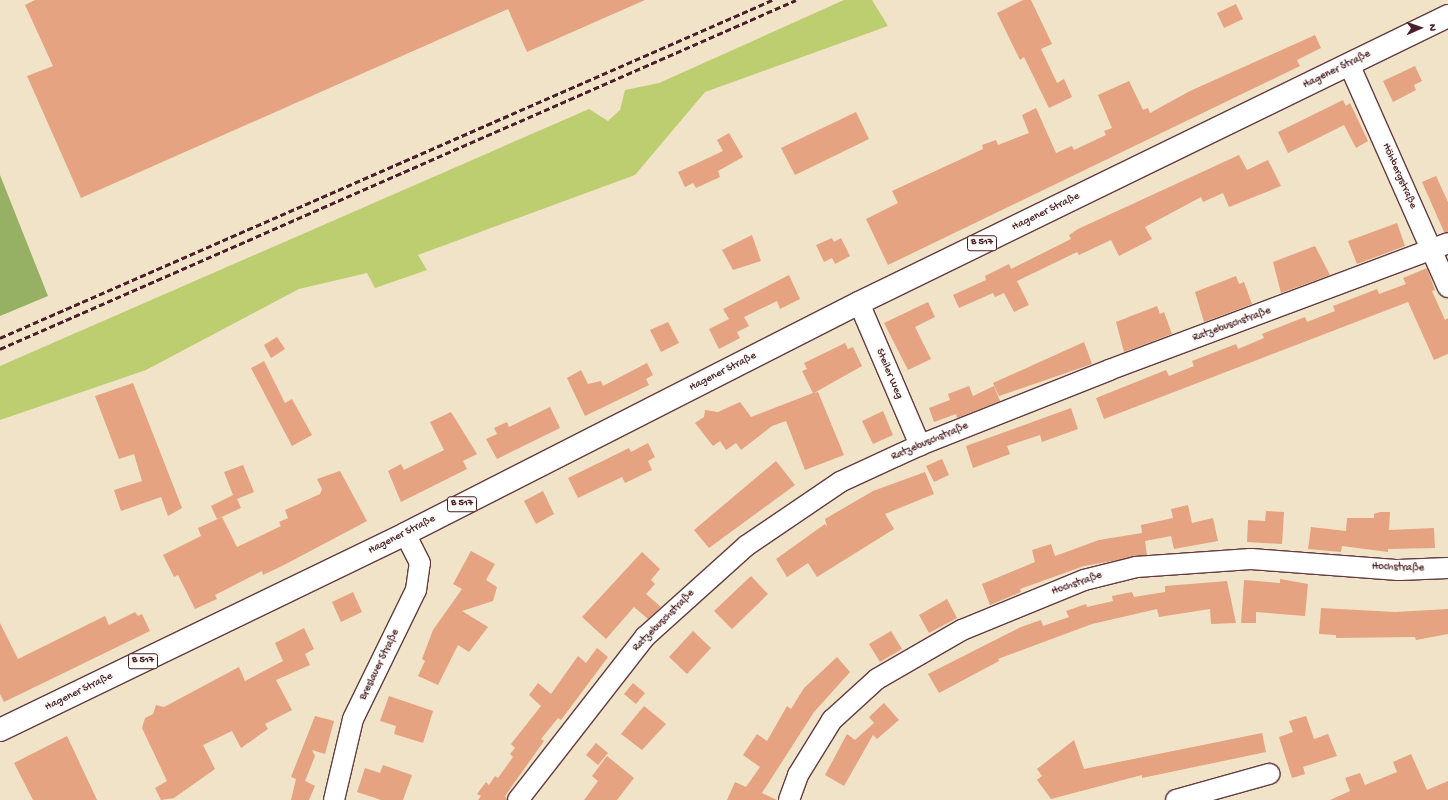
<!DOCTYPE html>
<html>
<head>
<meta charset="utf-8">
<style>
  body { margin:0 }
  #map { position:relative; width:1448px; height:800px; overflow:hidden; background:#f1e3c7; font-family:"Gochi Hand",sans-serif }
  div>[style] { position:absolute }
  [style*='--x'] { left:calc(var(--x)*1px); top:calc(var(--y)*1px); width:calc(var(--w)*1px); rotate:calc(var(--a)*1deg) }
  .green>* { inset:0; background:#bdce71 }
  .forest>* { inset:0; background:#96b163 }
  .building>* { inset:0; background:#e5a381 }
  .roads { filter:drop-shadow(1px 0 #633c42) drop-shadow(-1px 0 #633c42) drop-shadow(0 1px #633c42) drop-shadow(0 -1px #633c42) }
  .street>* { height:20px; margin:-10px; padding:0 10px; transform-origin:10px; border-radius:10px; background:#fff }
  .primary>* { height:22px; margin:-11px; padding:0 11px; transform-origin:11px; border-radius:11px; background:#fff }
  .rail>* { height:3px; margin-top:-1.5px; transform-origin:0; background:repeating-linear-gradient(90deg,#4a1f2b 0 6px,transparent 0 9px) }
  span { translate:-50% -50%; white-space:nowrap; text-align:center; line-height:1.15; -webkit-text-stroke:4px #fdfcf7; paint-order:stroke }
  .shield-label span { padding:1px 3px; background:#fdfcf7; border:1px solid; border-radius:3px; -webkit-text-stroke-width:0 }
  .shield-label { font-size:10px; color:#4a1f2b; font-weight:700 }
  .street-label { font-size:11px; color:#4a1f2b }
  .north { position:absolute; left:1400px; top:8px; width:40px; height:40px; -webkit-text-stroke:3px #fdfcf7; paint-order:stroke; rotate:88deg; font-size:11px; font-weight:700; line-height:16px; text-align:center; color:#4a1f2b }
  .north::after { content:''; display:block; margin:auto; width:14px; height:18px; background:#4a1f2b; clip-path:polygon(50% 0,100% 100%,50% 72%,0 100%) }
</style>
</head>
<body>
<div id="map">
  <div class="green">
    <div style="clip-path:polygon(844px 0,872px 0,888px 26px,705px 92px,635px 175px,418px 255px,427px 270px,375px 288px,367px 273px,299px 289px,146px 370px,0 420px,0 366px,589px 109px,608px 121px,620px 110px,625px 90px,659px 83px)"></div>
  </div>
  <div class="forest">
    <div style="clip-path:polygon(0 175px,48px 296px,0 316px)"></div>
  </div>
  <div class="building">
    <div style="clip-path:polygon(35px 0,645px 0,527px 52px,508px 9px,81px 198px,27px 76px,53px 66px,25px 5px)"></div>
    <div style="clip-path:polygon(1023px 0,1031px 0,1052px 44px,1041px 49px,1057px 83px,1064px 79px,1072px 97px,1049px 108px,1024px 57px,1020px 60px,997px 13px)"></div>
    <div style="clip-path:polygon(1236px 4px,1243px 19px,1224px 28px,1217px 13px)"></div>
    <div style="clip-path:polygon(1315px 35px,1321px 48px,1297px 60px,1300px 66px,888px 265px,866px 219px,898px 203px,892px 191px,983px 149px,982px 145px,996px 140px,998px 145px,1029px 133px,1022px 115px,1036px 108px,1056px 153px,1072px 146px,1074px 150px,1106px 135px,1104px 131px,1112px 128px,1098px 95px,1129px 81px,1143px 110px,1148px 108px,1150px 113px,1190px 91px)"></div>
    <div style="clip-path:polygon(1415px 66px,1422px 81px,1414px 85px,1416px 90px,1393px 102px,1383px 81px)"></div>
    <div style="clip-path:polygon(1343px 100px,1346px 106px,1350px 103px,1368px 141px,1356px 148px,1344px 125px,1288px 153px,1278px 132px)"></div>
    <div style="clip-path:polygon(856px 112px,869px 139px,795px 175px,781px 148px)"></div>
    <div style="clip-path:polygon(729px 133px,743px 157px,718px 171px,720px 177px,696px 188px,693px 183px,685px 187px,678px 172px,723px 151px,717px 140px)"></div>
    <div style="clip-path:polygon(1239px 155px,1247px 170px,1268px 160px,1281px 186px,1229px 207px,1223px 193px,1203px 202px,1201px 197px,1145px 227px,1152px 239px,1119px 256px,1111px 240px,1079px 255px,1077px 252px,1017px 281px,1029px 305px,1014px 312px,1004px 293px,995px 297px,993px 293px,959px 308px,953px 295px,986px 280px,985px 276px,1009px 264px,1011px 269px,1071px 239px,1069px 235px,1078px 229px)"></div>
    <div style="clip-path:polygon(1436px 176px,1448px 202px,1448px 232px,1444px 232px,1422px 182px)"></div>
    <div style="clip-path:polygon(1397px 223px,1405px 246px,1357px 264px,1348px 241px)"></div>
    <div style="clip-path:polygon(752px 235px,761px 261px,733px 270px,722px 250px)"></div>
    <div style="clip-path:polygon(832px 238px,834px 242px,841px 238px,850px 256px,835px 264px,832px 258px,824px 262px,816px 245px)"></div>
    <div style="clip-path:polygon(1315px 246px,1330px 275px,1281px 293px,1273px 262px)"></div>
    <div style="clip-path:polygon(1427px 268px,1435px 290px,1432px 291px,1445px 320px,1448px 318px,1448px 354px,1434px 360px,1408px 302px,1104px 419px,1096px 398px,1166px 370px,1169px 376px,1194px 366px,1192px 361px,1236px 344px,1238px 349px,1264px 338px,1262px 334px,1305px 317px,1307px 322px,1335px 311px,1333px 306px,1377px 289px,1379px 294px,1406px 284px,1403px 278px)"></div>
    <div style="clip-path:polygon(789px 275px,800px 299px,780px 309px,777px 301px,744px 317px,749px 326px,737px 332px,740px 338px,719px 349px,709px 329px,729px 319px,723px 309px)"></div>
    <div style="clip-path:polygon(1236px 276px,1239px 284px,1244px 282px,1252px 304px,1204px 322px,1195px 292px)"></div>
    <div style="clip-path:polygon(928px 302px,935px 317px,915px 327px,931px 359px,908px 370px,884px 323px)"></div>
    <div style="clip-path:polygon(1157px 306px,1160px 314px,1164px 312px,1172px 334px,1124px 352px,1116px 322px)"></div>
    <div style="clip-path:polygon(668px 322px,679px 343px,661px 352px,650px 330px)"></div>
    <div style="clip-path:polygon(277px 337px,285px 349px,271px 358px,264px 345px)"></div>
    <div style="clip-path:polygon(1084px 342px,1092px 364px,999px 396px,993px 383px)"></div>
    <div style="clip-path:polygon(845px 343px,848px 349px,853px 347px,862px 366px,814px 393px,818px 392px,844px 455px,805px 470px,786px 421px,772px 426px,741px 450px,736px 443px,726px 450px,720px 441px,713px 446px,695px 423px,704px 417px,705px 410px,718px 412px,740px 402px,751px 417px,813px 393px,802px 371px,807px 369px,804px 363px)"></div>
    <div style="clip-path:polygon(264px 361px,285px 403px,292px 399px,312px 435px,292px 446px,251px 368px)"></div>
    <div style="clip-path:polygon(647px 363px,653px 375px,646px 379px,649px 385px,585px 416px,567px 378px,581px 370px,588px 384px,601px 381px,603px 386px)"></div>
    <div style="clip-path:polygon(133px 383px,182px 508px,168px 516px,161px 497px,121px 511px,114px 490px,142px 481px,134px 454px,119px 459px,95px 396px)"></div>
    <div style="clip-path:polygon(969px 386px,973px 396px,994px 386px,1000px 401px,957px 418px,956px 414px,934px 422px,929px 408px,950px 400px,948px 394px)"></div>
    <div style="clip-path:polygon(550px 407px,560px 428px,497px 459px,486px 439px,497px 434px,494px 428px,507px 422px,509px 427px)"></div>
    <div style="clip-path:polygon(1071px 408px,1078px 429px,1042px 442px,1040px 435px,1007px 446px,1010px 454px,973px 468px,966px 446px)"></div>
    <div style="clip-path:polygon(883px 411px,893px 435px,873px 444px,862px 421px)"></div>
    <div style="clip-path:polygon(451px 412px,477px 454px,463px 461px,467px 469px,401px 502px,388px 471px,401px 464px,404px 470px,444px 450px,430px 422px)"></div>
    <div style="clip-path:polygon(648px 443px,655px 457px,648px 461px,652px 470px,625px 483px,622px 477px,578px 498px,568px 478px,629px 448px,631px 452px)"></div>
    <div style="clip-path:polygon(942px 459px,949px 475px,934px 482px,926px 466px)"></div>
    <div style="clip-path:polygon(776px 461px,795px 485px,709px 548px,694px 530px)"></div>
    <div style="clip-path:polygon(243px 465px,254px 492px,237px 499px,241px 508px,217px 519px,211px 506px,233px 495px,224px 472px)"></div>
    <div style="clip-path:polygon(340px 471px,367px 521px,284px 565px,263px 575px,262px 571px,215px 595px,217px 599px,195px 609px,178px 575px,174px 577px,163px 555px,201px 536px,198px 528px,222px 517px,237px 547px,281px 526px,279px 522px,288px 518px,285px 510px,320px 494px,322px 489px,317px 479px)"></div>
    <div style="clip-path:polygon(925px 472px,934px 494px,885px 514px,894px 529px,817px 577px,808px 563px,787px 577px,776px 559px,825px 524px,827px 527px,825px 519px,873px 491px)"></div>
    <div style="clip-path:polygon(543px 491px,554px 514px,536px 524px,524px 501px)"></div>
    <div style="clip-path:polygon(1188px 505px,1192px 523px,1213px 518px,1218px 541px,1174px 549px,1171px 536px,1145px 541px,1147px 555px,1084px 566px,1020px 589px,1021px 592px,990px 605px,982px 584px,1035px 562px,1032px 550px,1051px 544px,1055px 556px,1099px 540px,1142px 533px,1141px 525px,1173px 518px,1171px 509px)"></div>
    <div style="clip-path:polygon(1266px 511px,1284px 512px,1282px 544px,1247px 542px,1248px 520px,1265px 521px)"></div>
    <div style="clip-path:polygon(1380px 512px,1390px 512px,1389px 530px,1434px 528px,1435px 548px,1388px 549px,1388px 552px,1342px 546px,1341px 552px,1308px 549px,1311px 527px,1346px 531px,1347px 518px,1374px 518px,1374px 514px)"></div>
    <div style="clip-path:polygon(471px 551px,495px 564px,486px 580px,497px 587px,493px 601px,462px 611px,488px 627px,469px 652px,458px 645px,438px 685px,418px 676px,425px 661px,422px 659px,433px 630px,462px 589px,453px 584px)"></div>
    <div style="clip-path:polygon(642px 552px,660px 569px,651px 580px,655px 584px,646px 594px,661px 607px,648px 619px,634px 607px,606px 639px,582px 617px)"></div>
    <div style="clip-path:polygon(751px 576px,768px 594px,732px 629px,714px 611px)"></div>
    <div style="clip-path:polygon(1280px 579px,1308px 584px,1305px 616px,1256px 612px,1256px 623px,1241px 623px,1244px 580px,1280px 583px)"></div>
    <div style="clip-path:polygon(1227px 581px,1236px 623px,1211px 624px,1210px 609px,1159px 617px,1157px 609px,1092px 624px,998px 659px,999px 661px,939px 693px,928px 674px,1021px 627px,1041px 620px,1043px 626px,1069px 617px,1066px 611px,1086px 604px,1087px 607px,1113px 601px,1112px 596px,1132px 592px,1134px 597px,1165px 592px,1165px 586px)"></div>
    <div style="clip-path:polygon(353px 592px,362px 612px,341px 622px,332px 602px)"></div>
    <div style="clip-path:polygon(947px 599px,957px 618px,929px 633px,919px 615px)"></div>
    <div style="clip-path:polygon(1321px 608px,1395px 612px,1448px 609px,1448px 634px,1416px 640px,1415px 637px,1336px 638px,1336px 635px,1319px 634px)"></div>
    <div style="clip-path:polygon(135px 612px,138px 616px,142px 614px,150px 631px,4px 702px,0 694px,0 623px,18px 659px,105px 616px,109px 625px)"></div>
    <div style="clip-path:polygon(304px 628px,314px 649px,305px 654px,310px 665px,276px 680px,292px 710px,265px 724px,268px 729px,241px 748px,232px 731px,203px 745px,215px 769px,174px 798px,161px 800px,155px 788px,167px 781px,142px 728px,145px 718px,153px 714px,156px 705px,164px 707px,239px 667px,245px 681px,283px 661px,275px 643px)"></div>
    <div style="clip-path:polygon(693px 631px,711px 648px,687px 674px,669px 657px)"></div>
    <div style="clip-path:polygon(891px 631px,902px 649px,880px 662px,869px 644px)"></div>
    <div style="clip-path:polygon(597px 648px,608px 657px,561px 720px,558px 718px,541px 739px,544px 741px,505px 796px,507px 800px,478px 800px,481px 796px,477px 794px,486px 782px,489px 785px,495px 776px,498px 778px,513px 757px,510px 754px,515px 748px,511px 744px,541px 706px,529px 695px,538px 683px,551px 694px,578px 656px,586px 663px)"></div>
    <div style="clip-path:polygon(837px 657px,850px 672px,814px 712px,762px 793px,777px 800px,727px 800px,735px 782px,746px 787px,760px 767px,743px 755px,757px 734px,767px 741px,787px 706px,791px 709px,804px 688px)"></div>
    <div style="clip-path:polygon(633px 683px,645px 693px,636px 704px,624px 694px)"></div>
    <div style="clip-path:polygon(389px 696px,433px 711px,423px 743px,394px 734px,396px 726px,380px 721px)"></div>
    <div style="clip-path:polygon(884px 703px,899px 720px,877px 739px,873px 735px,844px 786px,825px 775px,847px 734px,855px 740px,874px 723px,869px 717px)"></div>
    <div style="clip-path:polygon(644px 706px,666px 724px,642px 750px,621px 734px)"></div>
    <div style="clip-path:polygon(315px 716px,334px 721px,325px 754px,312px 750px,315px 756px,305px 781px,315px 786px,309px 800px,291px 800px,296px 779px,291px 777px)"></div>
    <div style="clip-path:polygon(1306px 716px,1314px 739px,1328px 734px,1337px 756px,1303px 767px,1305px 774px,1292px 778px,1279px 737px,1293px 732px,1289px 721px)"></div>
    <div style="clip-path:polygon(1262px 733px,1266px 752px,1142px 778px,1142px 775px,1051px 799px,1037px 780px,1042px 776px,1037px 769px,1074px 740px,1084px 769px)"></div>
    <div style="clip-path:polygon(67px 736px,97px 800px,33px 800px,14px 763px)"></div>
    <div style="clip-path:polygon(596px 743px,608px 753px,598px 765px,586px 755px)"></div>
    <div style="clip-path:polygon(1411px 754px,1427px 790px,1448px 781px,1448px 800px,1330px 800px,1350px 791px,1345px 778px,1360px 773px,1365px 785px,1397px 772px,1393px 762px)"></div>
    <div style="clip-path:polygon(607px 756px,634px 778px,617px 800px,584px 800px,598px 781px,592px 776px)"></div>
    <div style="clip-path:polygon(383px 765px,412px 775px,403px 800px,381px 800px,357px 792px,365px 768px,380px 773px)"></div>
  </div>
  <div class="roads">
    <div class="street">
      <div style="--x:1349;--y:64;--w:244;--a:66.1"></div>
      <div style="--x:859;--y:303;--w:155;--a:66.8"></div>
      <div style="--x:334;--y:800;--w:83;--a:-76.8"></div>
      <div style="--x:353;--y:719;--w:144;--a:-64"></div>
      <div style="--x:416;--y:590;--w:27;--a:-82"></div>
      <div style="--x:420;--y:563;--w:33;--a:-117"></div>
      <div style="--x:518;--y:800;--w:207;--a:-52.1"></div>
      <div style="--x:645;--y:637;--w:136;--a:-42"></div>
      <div style="--x:746;--y:546;--w:114;--a:-34.2"></div>
      <div style="--x:840;--y:482;--w:88;--a:-24.8"></div>
      <div style="--x:920;--y:445;--w:203;--a:-21.6"></div>
      <div style="--x:1109;--y:370;--w:362;--a:-20.5"></div>
      <div style="--x:789;--y:800;--w:27;--a:-70"></div>
      <div style="--x:798;--y:775;--w:65;--a:-58.3"></div>
      <div style="--x:832;--y:720;--w:61;--a:-42.3"></div>
      <div style="--x:877;--y:679;--w:98;--a:-30"></div>
      <div style="--x:962;--y:630;--w:132;--a:-22.3"></div>
      <div style="--x:1084;--y:580;--w:54;--a:-14"></div>
      <div style="--x:1136;--y:567;--w:115;--a:-4"></div>
      <div style="--x:1251;--y:559;--w:148;--a:4.3"></div>
      <div style="--x:1399;--y:570;--w:49;--a:-2.3"></div>
      <div style="--x:1176;--y:800;--w:97;--a:-15.6"></div>
    </div>
    <div class="primary">
      <div style="--x:0;--y:730;--w:450;--a:-25.8"></div>
      <div style="--x:405;--y:534;--w:509;--a:-26.97"></div>
      <div style="--x:859;--y:303;--w:655;--a:-25.98"></div>
    </div>
  </div>
  <div class="rail">
    <div style="--x:0;--y:338;--w:843;--a:-23.64"></div>
    <div style="--x:0;--y:349;--w:869;--a:-23.67"></div>
  </div>
  <div class="shield-label">
    <span style="left:982px;top:243px">B 517</span>
    <span style="left:462px;top:504px">B 517</span>
    <span style="left:143px;top:661px">B 517</span>
  </div>
  <div class="street-label">
    <span style="left:1337px;top:70px;rotate:-26deg">Hagener Straße</span>
    <span style="left:1399px;top:176px;rotate:66deg">Höhbergstraße</span>
    <span style="left:1046px;top:212px;rotate:-26deg">Hagener Straße</span>
    <span style="left:1232px;top:325px;rotate:-20deg">Ratzebuschstraße</span>
    <span style="left:723px;top:372px;rotate:-27deg">Hagener Straße</span>
    <span style="left:889px;top:374px;rotate:67deg">Steiler Weg</span>
    <span style="left:930px;top:442px;rotate:-23deg">Ratzebuschstraße</span>
    <span style="left:402px;top:535px;rotate:-27deg">Hagener Straße</span>
    <span style="left:1398px;top:568px;rotate:2deg">Hochstraße</span>
    <span style="left:1077px;top:584px;rotate:-19deg">Hochstraße</span>
    <span style="left:664px;top:621px;rotate:-45deg">Ratzebuschstraße</span>
    <span style="left:380px;top:665px;rotate:-64deg">Breslauer Straße</span>
    <span style="left:79px;top:692px;rotate:-26deg">Hagener Straße</span>
  </div>
  <div class="north">N</div>
</div>
</body>
</html>
